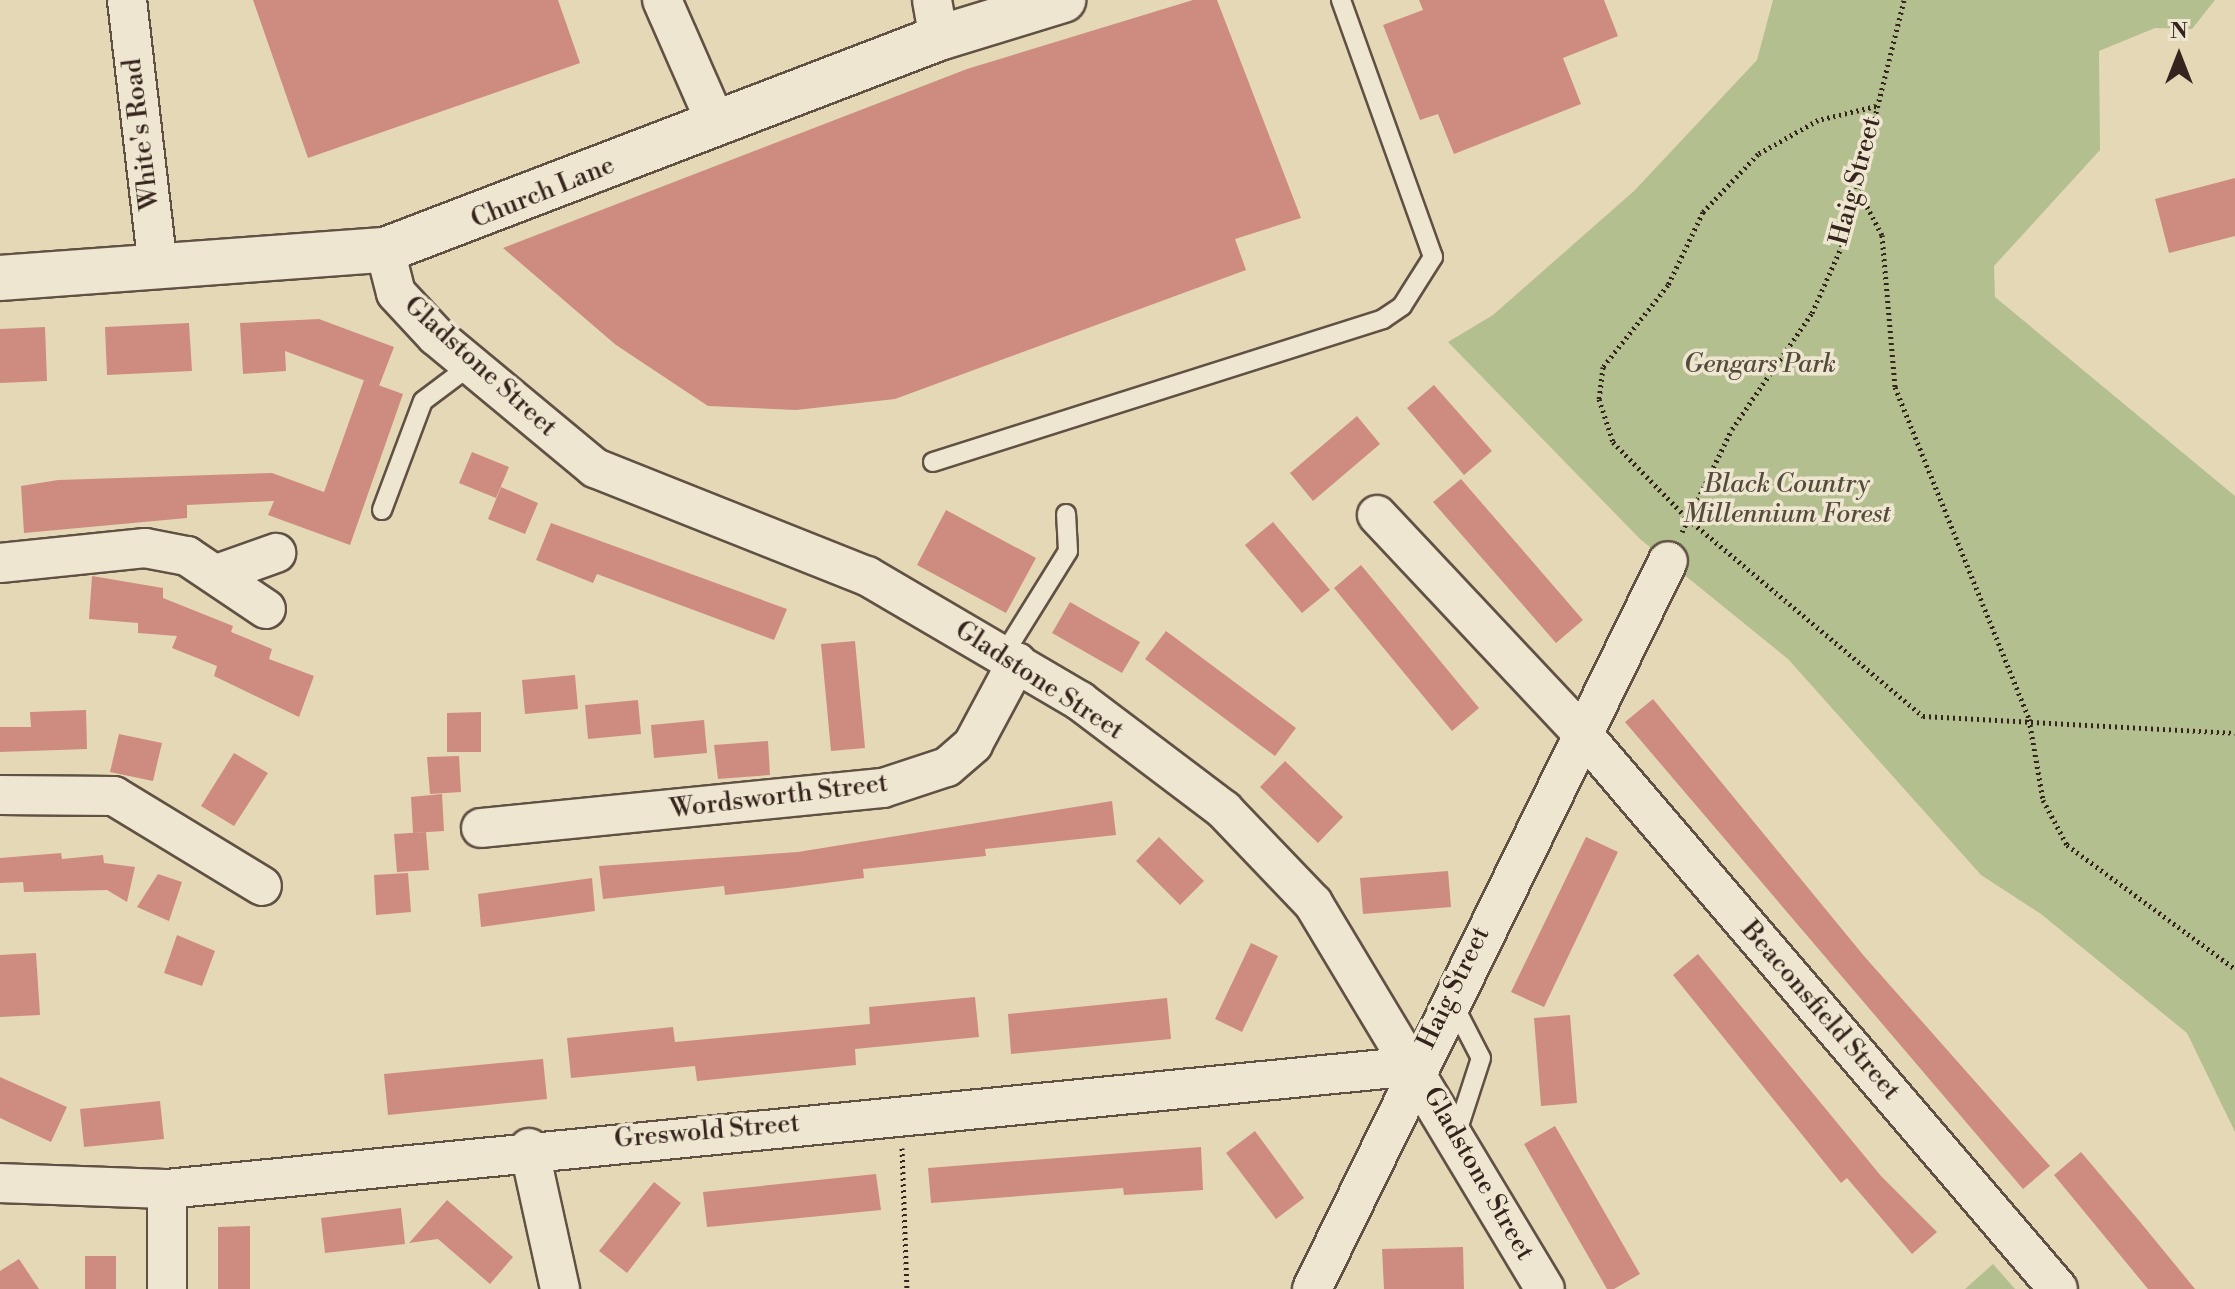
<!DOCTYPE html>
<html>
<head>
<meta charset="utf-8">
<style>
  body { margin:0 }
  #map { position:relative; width:2235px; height:1289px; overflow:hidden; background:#e5d8b7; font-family:"Libre Bodoni",serif }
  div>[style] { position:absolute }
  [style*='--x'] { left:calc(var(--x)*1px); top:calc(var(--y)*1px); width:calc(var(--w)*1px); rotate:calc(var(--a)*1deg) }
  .green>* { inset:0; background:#b4bf8f }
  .building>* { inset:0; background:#ce8c80 }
  .path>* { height:5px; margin-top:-2.5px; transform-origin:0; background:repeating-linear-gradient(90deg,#35241d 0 2px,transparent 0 6px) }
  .roads { filter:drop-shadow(2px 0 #615144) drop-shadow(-2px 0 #615144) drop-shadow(0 2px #615144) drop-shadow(0 -2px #615144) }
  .lane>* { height:18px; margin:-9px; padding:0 9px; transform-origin:9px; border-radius:9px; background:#eee6d0 }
  .street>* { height:38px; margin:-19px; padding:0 19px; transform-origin:19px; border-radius:19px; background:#eee6d0 }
  .secondary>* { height:44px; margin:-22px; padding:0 22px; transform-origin:22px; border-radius:22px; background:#eee6d0 }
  span { translate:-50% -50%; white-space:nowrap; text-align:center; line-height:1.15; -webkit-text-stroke:7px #eee6d0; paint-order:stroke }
  .street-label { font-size:26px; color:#35241d }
  .park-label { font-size:26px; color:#554b3a; font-style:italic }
  .north { position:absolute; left:2139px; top:16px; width:80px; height:80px; -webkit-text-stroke:6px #eee6d0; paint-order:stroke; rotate:0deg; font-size:22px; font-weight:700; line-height:32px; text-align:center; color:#35241d }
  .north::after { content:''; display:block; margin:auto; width:28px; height:36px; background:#35241d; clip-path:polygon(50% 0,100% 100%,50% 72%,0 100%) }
</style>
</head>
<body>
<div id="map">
  <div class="green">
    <div style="clip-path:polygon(1773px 0,2215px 0,2192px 29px,2155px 28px,2099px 51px,2100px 150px,1994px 266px,1995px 297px,2235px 496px,2235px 1132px,2187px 1033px,2041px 914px,1981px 875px,1788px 659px,1640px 539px,1448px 342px,1493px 315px,1634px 191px,1757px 60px)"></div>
    <div style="clip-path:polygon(1993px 1264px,2015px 1289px,1965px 1289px)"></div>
  </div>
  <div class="building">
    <div style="clip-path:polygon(253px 0,558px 0,580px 63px,308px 158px)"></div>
    <div style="clip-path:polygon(1193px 0,1217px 0,1301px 218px,1235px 239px,1246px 270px,895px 399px,796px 410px,708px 406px,616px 345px,503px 248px,967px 69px)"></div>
    <div style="clip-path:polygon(1419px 0,1604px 0,1618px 36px,1563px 58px,1581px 104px,1454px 154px,1438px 114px,1420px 120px,1383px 25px,1423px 10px)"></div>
    <div style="clip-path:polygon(2235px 178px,2235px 236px,2169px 253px,2155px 199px)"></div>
    <div style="clip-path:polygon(319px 319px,394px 347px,379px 386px,285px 351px,286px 371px,243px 374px,240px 323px)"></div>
    <div style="clip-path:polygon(189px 323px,192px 371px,107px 375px,105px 327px)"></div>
    <div style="clip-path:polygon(45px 327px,47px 381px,0 383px,0 329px)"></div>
    <div style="clip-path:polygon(364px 380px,403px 394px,350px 545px,268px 515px,274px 501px,187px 505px,187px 518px,24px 533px,21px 486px,58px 480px,272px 473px,324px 492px)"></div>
    <div style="clip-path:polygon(1434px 385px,1492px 451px,1464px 475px,1407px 408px)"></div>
    <div style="clip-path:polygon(1357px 416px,1380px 444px,1313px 501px,1290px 473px)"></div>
    <div style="clip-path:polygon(472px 452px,509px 467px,496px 498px,459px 483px)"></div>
    <div style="clip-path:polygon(1461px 479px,1583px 620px,1556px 643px,1433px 502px)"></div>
    <div style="clip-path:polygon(501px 487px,538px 503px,525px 534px,488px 519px)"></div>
    <div style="clip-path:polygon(946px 510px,1036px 558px,1006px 613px,917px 565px)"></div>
    <div style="clip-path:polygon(1273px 522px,1330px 590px,1302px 613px,1245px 545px)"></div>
    <div style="clip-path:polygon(551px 523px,787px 609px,774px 640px,597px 574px,593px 583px,536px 560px)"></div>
    <div style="clip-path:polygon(1361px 565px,1479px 708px,1452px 731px,1334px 588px)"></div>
    <div style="clip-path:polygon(92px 576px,163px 588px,163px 598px,233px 626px,231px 632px,272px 649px,269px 659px,314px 676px,299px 717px,214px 676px,217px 666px,172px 648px,177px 636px,138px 633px,138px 623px,89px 619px)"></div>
    <div style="clip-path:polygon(1070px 602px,1140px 642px,1122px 673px,1052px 633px)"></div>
    <div style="clip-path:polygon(1166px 631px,1296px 728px,1275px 756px,1145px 659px)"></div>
    <div style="clip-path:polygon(855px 641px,865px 748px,831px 751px,821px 644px)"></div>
    <div style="clip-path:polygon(575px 675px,578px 709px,525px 714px,522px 680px)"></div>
    <div style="clip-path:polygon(1653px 699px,1864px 956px,2050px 1166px,2023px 1189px,1625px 722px)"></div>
    <div style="clip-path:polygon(638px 700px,641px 734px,588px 739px,585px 705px)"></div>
    <div style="clip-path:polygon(86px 710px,87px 749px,0 752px,0 727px,31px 727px,30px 712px)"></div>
    <div style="clip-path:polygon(481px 712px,481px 752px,447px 752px,447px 713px)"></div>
    <div style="clip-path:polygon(704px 720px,707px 753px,654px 758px,651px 725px)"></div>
    <div style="clip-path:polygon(119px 734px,162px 743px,153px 781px,110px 772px)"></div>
    <div style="clip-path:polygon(768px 741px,770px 775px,718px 779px,714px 745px)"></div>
    <div style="clip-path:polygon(234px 753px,268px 773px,234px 826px,201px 806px)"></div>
    <div style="clip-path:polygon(459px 756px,461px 792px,430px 794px,427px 757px)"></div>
    <div style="clip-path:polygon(1285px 761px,1343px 817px,1318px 843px,1260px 787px)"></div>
    <div style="clip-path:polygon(442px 794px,444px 831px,413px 833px,411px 797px)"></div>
    <div style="clip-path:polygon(1112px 801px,1116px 835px,985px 849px,986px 856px,863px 869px,864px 878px,788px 888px,725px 895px,724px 886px,603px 899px,599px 866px,798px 852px)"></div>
    <div style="clip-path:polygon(426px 832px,429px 870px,397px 872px,394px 834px)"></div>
    <div style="clip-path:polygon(1159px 837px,1204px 881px,1180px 905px,1136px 861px)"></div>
    <div style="clip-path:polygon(1586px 837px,1618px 852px,1544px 1007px,1511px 992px)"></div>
    <div style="clip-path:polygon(61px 853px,62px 859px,103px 855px,104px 863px,135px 867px,127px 902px,107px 890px,24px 892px,23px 882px,0 883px,0 858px)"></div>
    <div style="clip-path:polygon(1448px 871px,1451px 907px,1363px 914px,1360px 878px)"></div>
    <div style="clip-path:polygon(408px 873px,411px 912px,376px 915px,374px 875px)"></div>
    <div style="clip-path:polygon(158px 874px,182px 882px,169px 921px,137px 907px)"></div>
    <div style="clip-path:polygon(592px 878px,595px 911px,481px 927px,478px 894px)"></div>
    <div style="clip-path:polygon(177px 935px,215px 951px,202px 986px,164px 973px)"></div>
    <div style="clip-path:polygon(1251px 943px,1278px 956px,1242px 1032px,1215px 1019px)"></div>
    <div style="clip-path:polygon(36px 953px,40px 1015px,0 1017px,0 955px)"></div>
    <div style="clip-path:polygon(1698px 954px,1881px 1176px,1937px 1232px,1912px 1254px,1847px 1178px,1841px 1183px,1673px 975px)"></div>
    <div style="clip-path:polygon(975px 997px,979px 1037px,855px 1049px,856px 1065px,697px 1081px,695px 1066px,571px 1078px,567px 1038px,673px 1027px,675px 1042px,870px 1024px,869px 1007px)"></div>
    <div style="clip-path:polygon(1167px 998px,1171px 1039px,1011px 1054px,1008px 1014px)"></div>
    <div style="clip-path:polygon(1570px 1015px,1577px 1103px,1541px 1106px,1534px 1018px)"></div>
    <div style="clip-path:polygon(543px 1059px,547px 1099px,388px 1115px,384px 1074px)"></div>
    <div style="clip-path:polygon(0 1077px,67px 1107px,51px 1142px,0 1118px)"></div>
    <div style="clip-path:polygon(160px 1101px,164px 1139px,84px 1147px,80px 1109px)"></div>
    <div style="clip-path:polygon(1555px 1126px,1640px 1274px,1614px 1289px,1607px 1289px,1524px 1144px)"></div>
    <div style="clip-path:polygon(1255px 1131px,1304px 1198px,1276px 1219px,1226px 1153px)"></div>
    <div style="clip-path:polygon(1201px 1147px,1203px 1190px,1124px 1195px,1123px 1188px,931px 1203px,928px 1168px)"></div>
    <div style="clip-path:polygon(2081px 1152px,2141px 1223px,2195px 1289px,2148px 1289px,2054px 1175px)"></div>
    <div style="clip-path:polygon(876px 1174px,881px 1210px,707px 1227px,703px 1192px)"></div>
    <div style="clip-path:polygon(654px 1182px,681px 1203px,627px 1273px,599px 1251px)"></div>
    <div style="clip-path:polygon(447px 1200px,513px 1257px,490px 1284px,438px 1239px,409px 1243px)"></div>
    <div style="clip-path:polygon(401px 1208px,405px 1244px,325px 1253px,321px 1218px)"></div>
    <div style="clip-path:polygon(250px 1226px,250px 1289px,218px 1289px,218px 1227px)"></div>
    <div style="clip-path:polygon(1463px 1247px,1464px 1289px,1384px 1289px,1382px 1249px)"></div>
    <div style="clip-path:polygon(85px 1256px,116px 1256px,116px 1289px,85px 1289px)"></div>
    <div style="clip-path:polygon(19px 1259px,39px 1289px,0 1289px,0 1271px)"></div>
  </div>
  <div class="path">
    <div style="--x:1876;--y:106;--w:60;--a:166.4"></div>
    <div style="--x:1818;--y:120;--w:69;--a:150.5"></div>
    <div style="--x:1758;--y:154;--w:80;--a:133.5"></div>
    <div style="--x:1703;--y:212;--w:81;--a:115.6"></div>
    <div style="--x:1668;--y:285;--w:105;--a:128.4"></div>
    <div style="--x:1603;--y:367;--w:32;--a:97"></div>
    <div style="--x:1599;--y:399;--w:45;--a:72"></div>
    <div style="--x:1613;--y:442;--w:107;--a:45.8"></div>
    <div style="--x:1688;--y:519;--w:307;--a:40"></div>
    <div style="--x:1923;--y:716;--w:312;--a:3.1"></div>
    <div style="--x:1853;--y:180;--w:62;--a:62.2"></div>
    <div style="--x:1882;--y:235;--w:153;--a:85.1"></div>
    <div style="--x:1895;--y:387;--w:358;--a:68"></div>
    <div style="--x:2029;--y:719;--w:82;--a:80.2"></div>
    <div style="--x:2043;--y:800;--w:51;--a:61.9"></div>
    <div style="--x:2067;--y:845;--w:209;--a:36.4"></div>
    <div style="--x:1682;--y:532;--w:114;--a:-64.1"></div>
    <div style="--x:1732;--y:429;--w:141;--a:-55.4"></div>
    <div style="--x:1812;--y:313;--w:79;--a:-66"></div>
    <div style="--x:1844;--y:241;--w:248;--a:-76"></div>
    <div style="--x:902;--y:1148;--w:141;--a:88"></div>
  </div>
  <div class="roads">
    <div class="lane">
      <div style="--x:933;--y:462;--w:472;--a:-17.6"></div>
      <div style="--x:1383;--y:319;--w:23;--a:-34"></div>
      <div style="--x:1402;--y:306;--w:58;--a:-57.7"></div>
      <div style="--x:1433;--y:257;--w:273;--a:-109.7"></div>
      <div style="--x:382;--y:510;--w:116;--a:-69.4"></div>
      <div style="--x:423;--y:401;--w:60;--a:-36.9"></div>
      <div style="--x:1004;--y:654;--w:121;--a:-58.1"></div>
      <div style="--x:1068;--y:551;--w:37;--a:-93"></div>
      <div style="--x:1451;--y:1000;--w:65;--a:62.7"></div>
      <div style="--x:1481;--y:1058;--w:81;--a:108"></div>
    </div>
    <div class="street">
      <div style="--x:127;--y:0;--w:269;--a:83.4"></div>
      <div style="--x:662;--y:0;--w:134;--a:66.3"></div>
      <div style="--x:932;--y:0;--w:39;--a:80"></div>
      <div style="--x:385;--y:250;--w:44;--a:75.7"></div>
      <div style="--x:396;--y:293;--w:59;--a:47.1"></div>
      <div style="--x:436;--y:336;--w:207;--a:39.7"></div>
      <div style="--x:595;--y:468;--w:293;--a:21.7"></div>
      <div style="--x:867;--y:576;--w:247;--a:30.4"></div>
      <div style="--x:1080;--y:701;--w:181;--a:37.1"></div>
      <div style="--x:1224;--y:810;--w:129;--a:46.3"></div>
      <div style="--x:1313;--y:903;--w:450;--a:59"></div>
      <div style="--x:1377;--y:515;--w:298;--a:46.8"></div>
      <div style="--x:1581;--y:732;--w:733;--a:49.42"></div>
      <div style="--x:0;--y:563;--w:146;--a:-5.9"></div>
      <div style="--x:145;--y:548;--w:43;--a:10.8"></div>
      <div style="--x:187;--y:556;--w:95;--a:33.9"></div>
      <div style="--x:217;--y:574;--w:63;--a:-19.6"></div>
      <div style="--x:0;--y:795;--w:114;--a:0.5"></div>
      <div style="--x:114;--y:796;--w:173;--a:31.3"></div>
      <div style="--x:481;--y:828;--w:404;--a:-5.7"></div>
      <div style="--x:883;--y:788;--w:67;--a:-18.2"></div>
      <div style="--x:947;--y:767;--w:35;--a:-41"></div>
      <div style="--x:973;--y:744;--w:93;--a:-61.8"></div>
      <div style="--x:529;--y:1148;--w:144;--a:77.6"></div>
      <div style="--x:0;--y:1183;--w:167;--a:2.1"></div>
      <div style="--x:167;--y:1189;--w:1254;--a:-5.63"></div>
      <div style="--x:167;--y:1189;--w:100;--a:90"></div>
      <div style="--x:1312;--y:1289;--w:810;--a:-63.94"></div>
    </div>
    <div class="secondary">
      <div style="--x:0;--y:278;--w:386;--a:-4.2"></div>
      <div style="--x:385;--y:250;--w:593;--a:-20.94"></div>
      <div style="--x:939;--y:38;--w:130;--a:-17"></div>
    </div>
  </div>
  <div class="street-label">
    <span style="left:142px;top:134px;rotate:-97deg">White's Road</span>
    <span style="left:1856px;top:181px;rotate:-75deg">Haig Street</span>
    <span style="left:543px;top:193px;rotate:-22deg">Church Lane</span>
    <span style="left:480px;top:367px;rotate:42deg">Gladstone Street</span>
    <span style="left:1039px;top:681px;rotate:33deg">Gladstone Street</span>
    <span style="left:779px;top:797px;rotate:-7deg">Wordsworth Street</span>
    <span style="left:1454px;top:988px;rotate:-64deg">Haig Street</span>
    <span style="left:1820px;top:1011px;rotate:49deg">Beaconsfield Street</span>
    <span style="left:707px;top:1132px;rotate:-5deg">Greswold Street</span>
    <span style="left:1478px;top:1174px;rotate:60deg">Gladstone Street</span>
  </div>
  <div class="park-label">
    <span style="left:1760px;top:365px">Gengars Park</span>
    <span style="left:1787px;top:500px">Black Country<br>Millennium Forest</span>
  </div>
  <div class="north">N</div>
</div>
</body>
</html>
